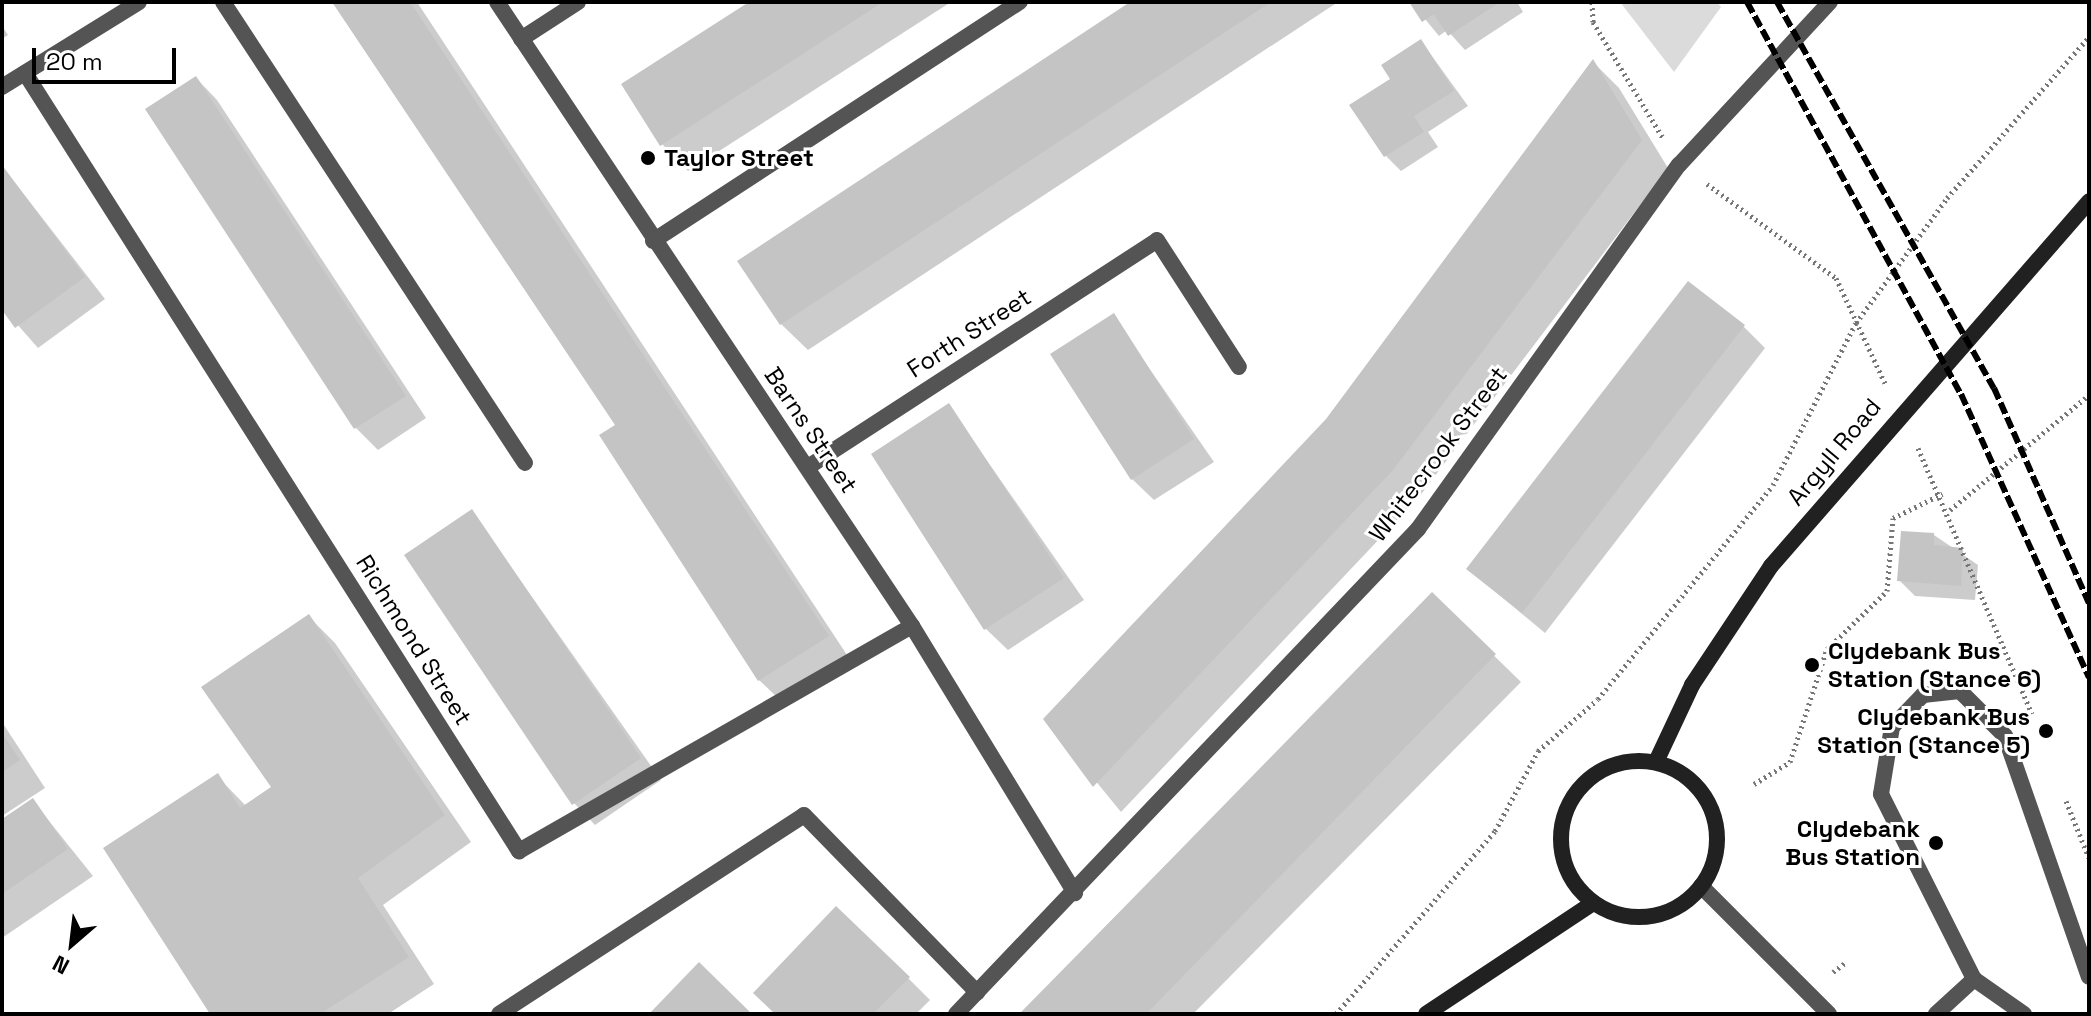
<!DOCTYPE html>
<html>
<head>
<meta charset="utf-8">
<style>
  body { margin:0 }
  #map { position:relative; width:2091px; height:1016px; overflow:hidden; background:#fff; font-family:"Space Grotesk",sans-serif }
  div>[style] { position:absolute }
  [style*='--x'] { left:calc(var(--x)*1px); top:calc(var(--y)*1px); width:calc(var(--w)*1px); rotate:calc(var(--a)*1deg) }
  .green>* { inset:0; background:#dbdbdb }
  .shadow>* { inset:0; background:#0003 }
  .building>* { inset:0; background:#c4c4c4 }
  .path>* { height:5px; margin-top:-2.5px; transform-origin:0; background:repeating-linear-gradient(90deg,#767676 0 2px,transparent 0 6px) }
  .lane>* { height:16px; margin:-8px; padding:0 8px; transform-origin:8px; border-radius:8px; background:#545454 }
  .street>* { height:16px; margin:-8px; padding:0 8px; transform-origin:8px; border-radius:8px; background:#545454 }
  .secondary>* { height:16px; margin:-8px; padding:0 8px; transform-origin:8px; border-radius:8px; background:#212121 }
  .secondary>.ring { margin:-8px; padding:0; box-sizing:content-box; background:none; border:16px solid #212121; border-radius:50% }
  .rail>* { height:6px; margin-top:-3px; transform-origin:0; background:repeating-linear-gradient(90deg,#000 0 12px,transparent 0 16px) }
  .dots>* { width:22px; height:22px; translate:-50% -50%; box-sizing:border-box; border:4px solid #fff; border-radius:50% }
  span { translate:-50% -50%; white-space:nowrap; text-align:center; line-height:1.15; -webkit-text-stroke:6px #fff; paint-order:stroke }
  .poi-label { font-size:24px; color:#000; font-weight:700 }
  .left { translate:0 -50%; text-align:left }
  .right { translate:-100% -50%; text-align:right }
  .street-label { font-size:24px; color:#000 }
  .frame { position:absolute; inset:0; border:4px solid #000; pointer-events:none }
  .north { position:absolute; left:32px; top:904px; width:80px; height:80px; -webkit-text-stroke:6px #fff; paint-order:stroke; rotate:208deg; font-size:22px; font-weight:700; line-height:32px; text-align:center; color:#000 }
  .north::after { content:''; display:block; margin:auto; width:28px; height:36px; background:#000; clip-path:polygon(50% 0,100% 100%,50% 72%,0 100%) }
  .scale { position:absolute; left:32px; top:48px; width:144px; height:36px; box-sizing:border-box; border:4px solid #000; border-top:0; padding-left:10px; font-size:24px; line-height:28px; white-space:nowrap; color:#000; -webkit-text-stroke:6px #fff; paint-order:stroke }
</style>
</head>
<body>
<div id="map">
  <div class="green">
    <div style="clip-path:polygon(1620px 2px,1717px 2px,1721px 7px,1674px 72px)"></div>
  </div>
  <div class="shadow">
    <div style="clip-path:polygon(334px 2px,417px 2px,849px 658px,781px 701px,759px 680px,617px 425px)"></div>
    <div style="clip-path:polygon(753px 2px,951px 2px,688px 171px,662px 144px)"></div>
    <div style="clip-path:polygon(1134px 2px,1338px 2px,808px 350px,781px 324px)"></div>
    <div style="clip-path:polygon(1411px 2px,1517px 2px,1523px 12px,1465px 50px,1447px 30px,1439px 36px)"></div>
    <div style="clip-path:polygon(2px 26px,8px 35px,2px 39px)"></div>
    <div style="clip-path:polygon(1421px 41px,1468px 106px,1428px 132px,1438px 147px,1401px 171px,1386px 156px,1392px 80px)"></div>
    <div style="clip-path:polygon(1593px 62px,1619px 88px,1668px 168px,1419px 497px,1121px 812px,1045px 719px,1327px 420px)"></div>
    <div style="clip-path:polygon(196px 78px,217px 100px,426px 418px,378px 450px,356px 428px,148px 110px)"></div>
    <div style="clip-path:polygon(2px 166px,105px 299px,38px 348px,2px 307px)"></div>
    <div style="clip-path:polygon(1113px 316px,1214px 462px,1154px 500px,1132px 479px)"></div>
    <div style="clip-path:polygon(1743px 326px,1765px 348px,1545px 633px,1468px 569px)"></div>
    <div style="clip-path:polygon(949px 406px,1084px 600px,1008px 650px,986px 629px)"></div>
    <div style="clip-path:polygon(472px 512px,661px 780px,595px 825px,574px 803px)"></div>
    <div style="clip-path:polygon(1934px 535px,1978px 565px,1975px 600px,1915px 596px,1899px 580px)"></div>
    <div style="clip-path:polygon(1432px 595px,1521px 682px,1193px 1014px,1019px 1014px)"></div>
    <div style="clip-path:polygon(308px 616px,335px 643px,471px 842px,383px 905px,434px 984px,388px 1014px,212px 1014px,217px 776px,246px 806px,274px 788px)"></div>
    <div style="clip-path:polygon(2px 722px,45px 788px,2px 816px)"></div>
    <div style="clip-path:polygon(33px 801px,93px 876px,2px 938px,2px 821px)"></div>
    <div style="clip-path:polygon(908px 978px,930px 1000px,916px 1014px,777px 1014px)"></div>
  </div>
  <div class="building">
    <div style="clip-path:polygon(332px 2px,410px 2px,829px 636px,758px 681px,599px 435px,615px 425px)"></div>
    <div style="clip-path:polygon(749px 2px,883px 2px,660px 146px,621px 84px)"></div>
    <div style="clip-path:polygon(1130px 2px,1271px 2px,780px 325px,737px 261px)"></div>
    <div style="clip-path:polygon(1409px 2px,1500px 2px,1448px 36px,1434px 14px,1422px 22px)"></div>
    <div style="clip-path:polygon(1421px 39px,1454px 91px,1414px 116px,1424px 132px,1384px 157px,1349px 105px,1390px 79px,1381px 65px)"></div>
    <div style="clip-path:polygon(1593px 59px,1642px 140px,1393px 470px,1093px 787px,1043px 719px,1326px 419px)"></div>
    <div style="clip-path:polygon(196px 76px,406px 396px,354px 429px,145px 109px)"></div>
    <div style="clip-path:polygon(2px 165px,85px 277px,15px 328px,2px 310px)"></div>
    <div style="clip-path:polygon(1688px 281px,1745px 325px,1522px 613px,1466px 569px)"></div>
    <div style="clip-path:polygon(1114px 313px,1194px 439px,1131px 480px,1050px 354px)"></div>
    <div style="clip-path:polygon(949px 403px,1064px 578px,984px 630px,871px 454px)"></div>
    <div style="clip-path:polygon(472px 509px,641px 758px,572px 805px,404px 555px)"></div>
    <div style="clip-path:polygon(1901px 531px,1934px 533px,1934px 545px,1963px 548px,1961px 586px,1897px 581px)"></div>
    <div style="clip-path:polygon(1432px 592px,1496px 654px,1153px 1007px,1146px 1014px,1020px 1014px)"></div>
    <div style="clip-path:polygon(309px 614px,445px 815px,358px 878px,409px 957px,320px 1014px,210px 1014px,103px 848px,218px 773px,240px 808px,271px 787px,201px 687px)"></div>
    <div style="clip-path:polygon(2px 733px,20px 760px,2px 772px)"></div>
    <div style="clip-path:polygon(33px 798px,68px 849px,2px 894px,2px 819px)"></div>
    <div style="clip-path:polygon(836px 906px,910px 977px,873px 1014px,775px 1014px,753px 993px)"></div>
    <div style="clip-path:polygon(699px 962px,752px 1014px,649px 1014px)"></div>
  </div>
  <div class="path">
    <div style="--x:1592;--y:2;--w:20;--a:87"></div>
    <div style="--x:1593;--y:22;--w:135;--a:58.9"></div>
    <div style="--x:1707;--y:184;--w:160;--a:36.1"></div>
    <div style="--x:1836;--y:278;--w:118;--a:65"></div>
    <div style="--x:1918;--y:448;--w:289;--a:66.8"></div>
    <div style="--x:1950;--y:510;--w:180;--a:-39.6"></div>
    <div style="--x:1754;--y:784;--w:42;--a:-31.4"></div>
    <div style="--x:1790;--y:762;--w:119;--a:-71.9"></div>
    <div style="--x:1827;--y:649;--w:83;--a:-44"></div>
    <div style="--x:1887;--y:591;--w:73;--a:-85.3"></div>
    <div style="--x:1893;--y:518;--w:55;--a:-26.1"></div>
    <div style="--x:2066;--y:801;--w:61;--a:68"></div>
    <div style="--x:1833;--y:972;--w:15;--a:-37"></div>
    <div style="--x:1336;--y:1014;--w:242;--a:-49"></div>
    <div style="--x:1495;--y:831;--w:91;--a:-61.7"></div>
    <div style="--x:1538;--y:751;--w:79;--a:-40.9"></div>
    <div style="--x:1598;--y:699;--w:276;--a:-50.7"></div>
    <div style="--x:1773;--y:485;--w:182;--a:-62.9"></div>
    <div style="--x:1856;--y:323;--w:155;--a:-53.9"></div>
    <div style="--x:1947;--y:198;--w:215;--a:-48.6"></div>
  </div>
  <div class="lane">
    <div style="--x:223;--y:2;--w:551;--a:56.77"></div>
    <div style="--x:521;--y:39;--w:68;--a:-33"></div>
    <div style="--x:1157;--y:240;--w:151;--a:57.2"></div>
    <div style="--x:1974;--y:979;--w:61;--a:35"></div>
    <div style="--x:499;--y:1014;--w:364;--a:-33.1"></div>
    <div style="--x:804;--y:815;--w:248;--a:45.7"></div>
    <div style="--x:1936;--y:1014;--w:52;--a:-42.6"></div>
    <div style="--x:1974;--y:979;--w:207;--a:-116.7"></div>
    <div style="--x:1881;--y:794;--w:68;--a:-80.7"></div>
    <div style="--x:1892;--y:727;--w:45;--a:-45.9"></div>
    <div style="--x:1923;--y:695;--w:37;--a:-6"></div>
    <div style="--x:1960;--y:691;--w:64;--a:45"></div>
    <div style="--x:2005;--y:736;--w:255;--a:70.8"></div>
  </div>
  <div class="street">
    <div style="--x:497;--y:2;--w:749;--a:56.37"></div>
    <div style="--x:912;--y:626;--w:313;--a:58.6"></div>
    <div style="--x:25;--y:73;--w:922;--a:57.59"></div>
    <div style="--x:519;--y:851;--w:453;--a:-29.8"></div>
    <div style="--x:2;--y:87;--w:161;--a:-31.8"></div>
    <div style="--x:653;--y:241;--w:438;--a:-33.1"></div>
    <div style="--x:808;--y:467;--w:416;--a:-33"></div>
    <div style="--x:1701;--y:886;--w:181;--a:45"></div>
    <div style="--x:956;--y:1014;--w:670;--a:-46.39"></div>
    <div style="--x:1418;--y:529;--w:448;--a:-54.4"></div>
    <div style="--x:1679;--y:165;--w:222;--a:-47.2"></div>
  </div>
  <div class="secondary">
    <div class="ring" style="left:1561px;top:761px;width:140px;height:140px"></div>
    <div style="--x:1656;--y:762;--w:85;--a:-64.9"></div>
    <div style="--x:1692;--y:685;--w:143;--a:-56.4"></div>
    <div style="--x:1771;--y:566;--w:484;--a:-48.9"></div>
    <div style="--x:1426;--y:1014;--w:201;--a:-33.6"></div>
  </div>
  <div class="rail">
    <div style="--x:1747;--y:2;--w:447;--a:61.4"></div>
    <div style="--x:1961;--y:394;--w:311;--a:65.7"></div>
    <div style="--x:1777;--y:2;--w:443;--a:60.7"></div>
    <div style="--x:1994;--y:388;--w:235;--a:66.2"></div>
  </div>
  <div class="dots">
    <div style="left:648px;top:158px;background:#000"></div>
    <div style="left:1812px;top:665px;background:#000"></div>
    <div style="left:2046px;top:731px;background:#000"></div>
    <div style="left:1936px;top:843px;background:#000"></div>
  </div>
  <div class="poi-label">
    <span class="left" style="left:664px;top:158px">Taylor Street</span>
    <span class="left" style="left:1828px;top:665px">Clydebank Bus<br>Station (Stance 6)</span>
    <span class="right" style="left:2030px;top:731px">Clydebank Bus<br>Station (Stance 5)</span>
    <span class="right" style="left:1920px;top:843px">Clydebank<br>Bus Station</span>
  </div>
  <div class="street-label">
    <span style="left:969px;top:333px;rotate:-33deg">Forth Street</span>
    <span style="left:811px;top:430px;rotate:56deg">Barns Street</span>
    <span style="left:1834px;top:452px;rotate:-50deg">Argyll Road</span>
    <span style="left:1438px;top:454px;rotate:-53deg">Whitecrook Street</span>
    <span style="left:414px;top:640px;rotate:58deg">Richmond Street</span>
  </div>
  <div class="frame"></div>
  <div class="north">N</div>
  <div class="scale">20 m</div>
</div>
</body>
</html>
